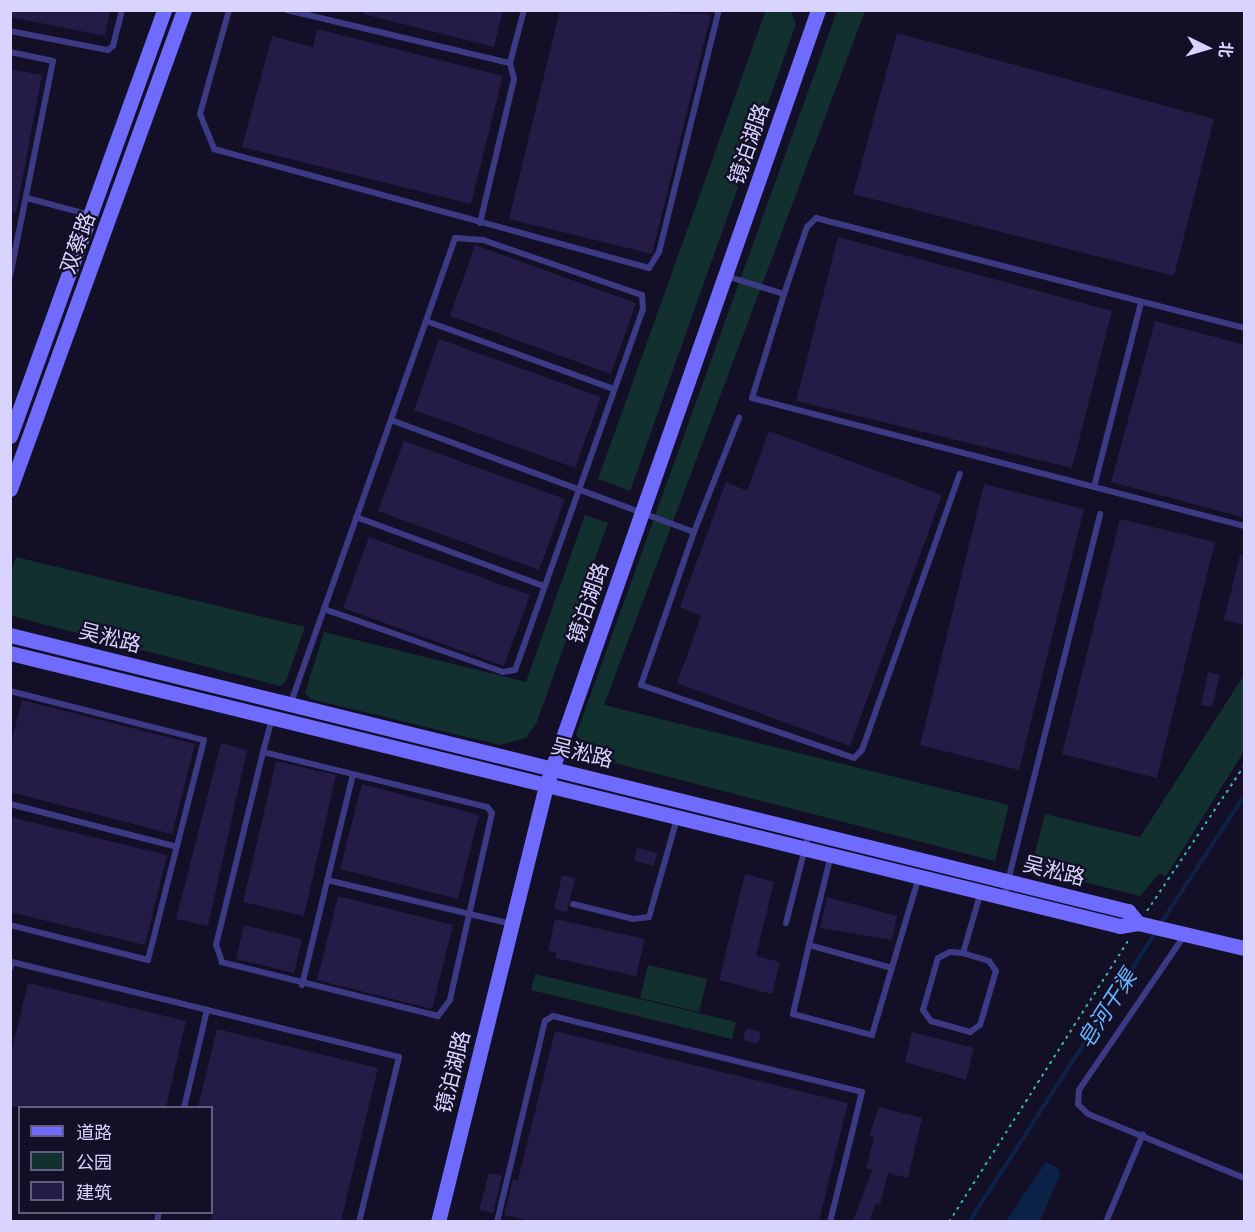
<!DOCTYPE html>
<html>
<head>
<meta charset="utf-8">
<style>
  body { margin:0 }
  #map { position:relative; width:1255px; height:1232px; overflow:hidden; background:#130f26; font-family:Arial,"Noto Sans SC",sans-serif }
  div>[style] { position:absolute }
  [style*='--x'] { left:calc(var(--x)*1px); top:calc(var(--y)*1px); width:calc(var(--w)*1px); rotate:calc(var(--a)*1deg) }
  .green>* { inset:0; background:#12302f }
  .water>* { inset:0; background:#0c2248 }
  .stream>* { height:4px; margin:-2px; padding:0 2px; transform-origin:2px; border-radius:2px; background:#0c2248 }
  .building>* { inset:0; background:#241b47 }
  .path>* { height:2px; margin-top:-1px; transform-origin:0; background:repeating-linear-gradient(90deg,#2fb8b0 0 3px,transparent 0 7.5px) }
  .lane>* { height:6px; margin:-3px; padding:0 3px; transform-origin:3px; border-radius:3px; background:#3d3a85 }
  .secondary>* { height:15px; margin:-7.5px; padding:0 7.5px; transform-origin:7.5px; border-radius:7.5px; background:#6f6bff }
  span { translate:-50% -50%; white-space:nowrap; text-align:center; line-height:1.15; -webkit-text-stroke:4.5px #130f26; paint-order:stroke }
  .street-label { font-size:21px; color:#d9d4ff }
  .water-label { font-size:22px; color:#62b6ff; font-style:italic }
  .frame { position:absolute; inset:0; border:12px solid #d9d4ff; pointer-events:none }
  .legend { position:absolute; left:18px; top:1106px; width:195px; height:108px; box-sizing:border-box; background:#130f26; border:2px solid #625e7d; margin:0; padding:8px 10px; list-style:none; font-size:18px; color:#d9d4ff }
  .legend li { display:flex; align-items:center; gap:12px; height:30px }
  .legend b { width:30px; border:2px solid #625e7d }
  .north { position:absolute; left:1177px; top:18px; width:60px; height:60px; -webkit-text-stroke:4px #130f26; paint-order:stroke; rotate:95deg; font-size:16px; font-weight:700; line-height:24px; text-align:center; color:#d9d4ff }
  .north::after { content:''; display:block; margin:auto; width:21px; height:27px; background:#d9d4ff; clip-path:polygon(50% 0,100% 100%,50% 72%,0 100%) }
</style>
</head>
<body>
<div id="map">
  <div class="green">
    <div style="clip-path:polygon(766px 10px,791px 12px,796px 24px,630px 491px,598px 479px)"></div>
    <div style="clip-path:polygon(837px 11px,865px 11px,604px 705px,1009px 805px,995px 861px,607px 761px,591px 752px,576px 735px)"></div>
    <div style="clip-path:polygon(585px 515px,608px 523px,537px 722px,526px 738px,500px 745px,311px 699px,305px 693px,324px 632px,526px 682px)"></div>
    <div style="clip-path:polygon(16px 557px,305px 627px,286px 681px,280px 686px,12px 616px,11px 573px)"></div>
    <div style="clip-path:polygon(1244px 675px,1244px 751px,1166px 876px,1160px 873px,1140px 896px,1031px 869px,1045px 814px,1140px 837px)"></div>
    <div style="clip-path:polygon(648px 965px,707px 979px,699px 1012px,640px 998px)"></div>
    <div style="clip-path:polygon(535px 974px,736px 1022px,732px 1039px,531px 990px)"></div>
  </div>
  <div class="water">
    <div style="clip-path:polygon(1046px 1162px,1058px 1168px,1060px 1175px,1040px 1221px,1006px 1221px)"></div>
  </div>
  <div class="stream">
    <div style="--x:1161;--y:923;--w:152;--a:-56.8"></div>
    <div style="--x:969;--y:1222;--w:345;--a:-57.2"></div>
  </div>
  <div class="building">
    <div style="clip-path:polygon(10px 10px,110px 10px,105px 36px,10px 17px)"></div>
    <div style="clip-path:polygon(364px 10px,503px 10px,494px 47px,363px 14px)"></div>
    <div style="clip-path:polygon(560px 10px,711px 14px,652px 254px,509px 219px)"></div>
    <div style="clip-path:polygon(317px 29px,503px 76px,471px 204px,242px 147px,272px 36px,313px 47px)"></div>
    <div style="clip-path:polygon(897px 33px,1214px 119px,1174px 276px,853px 194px)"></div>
    <div style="clip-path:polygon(10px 69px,42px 75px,16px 213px,10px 212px)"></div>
    <div style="clip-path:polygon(838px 237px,1112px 311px,1072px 468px,796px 401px)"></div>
    <div style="clip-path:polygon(475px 245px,636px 303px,611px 374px,450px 316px)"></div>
    <div style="clip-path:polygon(1155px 321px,1245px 345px,1245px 518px,1111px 482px)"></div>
    <div style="clip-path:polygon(439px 339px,601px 397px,575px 468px,414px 410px)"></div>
    <div style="clip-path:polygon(769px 431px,942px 495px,850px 746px,677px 683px,701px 616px,680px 607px,726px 482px,747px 491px)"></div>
    <div style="clip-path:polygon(404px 441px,565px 499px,539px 570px,378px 511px)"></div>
    <div style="clip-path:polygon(984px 484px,1084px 509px,1019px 770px,920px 745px)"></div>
    <div style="clip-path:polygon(1120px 519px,1215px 542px,1157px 778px,1062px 754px)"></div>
    <div style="clip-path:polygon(369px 537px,530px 595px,504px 666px,343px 608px)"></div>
    <div style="clip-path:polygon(1240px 555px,1245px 555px,1245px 625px,1224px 620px)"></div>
    <div style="clip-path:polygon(1208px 672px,1220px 675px,1212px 707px,1201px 705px)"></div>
    <div style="clip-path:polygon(22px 700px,195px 744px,172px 834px,10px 792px,10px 747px)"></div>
    <div style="clip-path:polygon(221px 743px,247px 750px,208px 926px,176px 919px)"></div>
    <div style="clip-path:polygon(276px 761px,336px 775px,304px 916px,243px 902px)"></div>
    <div style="clip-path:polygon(362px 784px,479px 815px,458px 899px,340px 869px)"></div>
    <div style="clip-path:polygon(10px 817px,167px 855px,145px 945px,10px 912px)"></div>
    <div style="clip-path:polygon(637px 848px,657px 853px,654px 866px,634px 861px)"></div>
    <div style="clip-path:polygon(745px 874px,774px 882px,756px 956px,780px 962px,772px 994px,719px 980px)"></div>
    <div style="clip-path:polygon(562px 875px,575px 878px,567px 912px,554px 909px)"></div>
    <div style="clip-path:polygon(338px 896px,453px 925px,432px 1009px,317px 980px)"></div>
    <div style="clip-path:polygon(827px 897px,897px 916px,892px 940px,820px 928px)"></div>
    <div style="clip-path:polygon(555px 919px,645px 939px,636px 976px,555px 958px,556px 952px,548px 951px)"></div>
    <div style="clip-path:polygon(244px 925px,302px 939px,294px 973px,236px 959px)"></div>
    <div style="clip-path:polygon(28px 983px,186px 1021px,166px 1107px,10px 1107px,10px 1057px)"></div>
    <div style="clip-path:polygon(746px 1028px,761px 1032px,758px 1044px,743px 1040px)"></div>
    <div style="clip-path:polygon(217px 1029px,378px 1068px,341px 1221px,212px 1221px,212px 1107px,198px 1107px)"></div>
    <div style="clip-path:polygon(555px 1031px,848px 1103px,819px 1221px,531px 1221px,504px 1215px,513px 1179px,518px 1180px)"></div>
    <div style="clip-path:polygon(912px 1032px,974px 1048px,966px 1080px,905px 1062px)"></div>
    <div style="clip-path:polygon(879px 1107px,922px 1118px,908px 1178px,888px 1173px,880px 1205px,875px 1204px,870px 1221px,853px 1221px,872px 1170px,866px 1168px,874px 1137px,869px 1136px)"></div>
    <div style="clip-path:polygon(489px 1173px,502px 1176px,493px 1213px,479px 1210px)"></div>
  </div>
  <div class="path">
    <div style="--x:1147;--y:911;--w:174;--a:-56.2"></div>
    <div style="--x:949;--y:1222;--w:337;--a:-57.5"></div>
  </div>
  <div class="lane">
    <div style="--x:229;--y:10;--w:108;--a:105.6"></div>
    <div style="--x:200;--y:114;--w:38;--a:68"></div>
    <div style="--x:214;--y:149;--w:451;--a:15.3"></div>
    <div style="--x:649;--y:268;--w:19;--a:-58"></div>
    <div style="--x:659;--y:252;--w:249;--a:-76.1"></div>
    <div style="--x:287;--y:10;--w:229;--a:13.4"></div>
    <div style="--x:510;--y:63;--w:55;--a:-75.2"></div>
    <div style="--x:10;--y:31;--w:100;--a:11"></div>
    <div style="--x:108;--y:50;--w:6;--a:-39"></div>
    <div style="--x:113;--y:46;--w:37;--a:-76"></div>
    <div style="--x:10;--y:52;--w:44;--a:11.8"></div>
    <div style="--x:53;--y:61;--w:220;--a:101.3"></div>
    <div style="--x:27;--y:198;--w:65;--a:15.1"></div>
    <div style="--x:480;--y:223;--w:148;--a:-76.7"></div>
    <div style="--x:514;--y:79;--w:16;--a:-104"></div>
    <div style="--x:726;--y:276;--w:61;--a:17.2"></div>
    <div style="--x:784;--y:294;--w:109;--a:107.1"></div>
    <div style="--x:752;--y:398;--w:508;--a:14.58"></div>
    <div style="--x:784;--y:294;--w:71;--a:-71.1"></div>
    <div style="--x:807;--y:227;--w:13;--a:-45"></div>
    <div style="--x:816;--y:218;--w:442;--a:14.4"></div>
    <div style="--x:426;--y:321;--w:200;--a:19.9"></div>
    <div style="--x:391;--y:420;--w:323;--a:20.3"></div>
    <div style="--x:694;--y:532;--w:162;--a:109.1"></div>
    <div style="--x:641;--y:685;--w:225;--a:18.9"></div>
    <div style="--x:854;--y:758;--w:11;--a:-45"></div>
    <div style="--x:862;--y:750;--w:293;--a:-70.5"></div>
    <div style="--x:1094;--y:487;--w:191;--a:-75.7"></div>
    <div style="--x:356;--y:517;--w:200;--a:20.2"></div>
    <div style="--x:694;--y:532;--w:123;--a:-68.5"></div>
    <div style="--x:10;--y:691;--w:200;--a:14.2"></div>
    <div style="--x:204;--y:740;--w:227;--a:104.3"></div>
    <div style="--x:148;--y:960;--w:142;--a:-165.8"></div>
    <div style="--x:290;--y:705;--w:407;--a:-70.5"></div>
    <div style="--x:426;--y:321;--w:88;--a:-70.7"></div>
    <div style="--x:455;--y:238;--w:28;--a:4"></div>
    <div style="--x:483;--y:240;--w:168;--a:19.1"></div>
    <div style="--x:642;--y:295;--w:14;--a:86"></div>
    <div style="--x:643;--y:309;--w:383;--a:109.5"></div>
    <div style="--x:515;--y:670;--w:12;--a:171"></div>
    <div style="--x:503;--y:672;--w:190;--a:-160.6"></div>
    <div style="--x:263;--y:752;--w:231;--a:13.8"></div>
    <div style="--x:487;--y:807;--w:8;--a:50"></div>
    <div style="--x:492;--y:813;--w:192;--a:102.7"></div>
    <div style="--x:450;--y:1000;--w:20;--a:127"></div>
    <div style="--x:438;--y:1016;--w:223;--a:-166"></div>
    <div style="--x:222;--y:962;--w:18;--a:-109"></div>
    <div style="--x:216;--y:945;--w:199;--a:-76.3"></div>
    <div style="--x:263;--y:752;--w:35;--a:-75"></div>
    <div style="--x:10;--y:804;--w:172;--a:14.4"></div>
    <div style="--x:327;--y:880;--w:189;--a:13.4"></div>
    <div style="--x:1004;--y:897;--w:395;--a:-75.9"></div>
    <div style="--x:573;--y:904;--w:62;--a:14"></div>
    <div style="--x:633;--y:919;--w:16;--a:-7"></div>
    <div style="--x:649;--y:917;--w:102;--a:-74.1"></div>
    <div style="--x:786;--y:923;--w:94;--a:-75.8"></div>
    <div style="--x:1184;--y:936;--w:186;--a:124.3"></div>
    <div style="--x:1079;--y:1090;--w:14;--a:94"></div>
    <div style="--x:1078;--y:1104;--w:14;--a:45"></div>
    <div style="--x:1088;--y:1114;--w:169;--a:22.3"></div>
    <div style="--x:809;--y:945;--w:93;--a:-76.3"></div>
    <div style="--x:963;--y:953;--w:13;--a:-176"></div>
    <div style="--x:950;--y:952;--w:13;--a:153"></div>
    <div style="--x:938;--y:958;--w:54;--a:106.1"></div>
    <div style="--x:923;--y:1010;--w:14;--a:54"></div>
    <div style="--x:931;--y:1021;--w:41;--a:15.8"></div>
    <div style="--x:970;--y:1032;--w:12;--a:-35"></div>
    <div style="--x:980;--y:1025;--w:56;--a:-73.5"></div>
    <div style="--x:996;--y:971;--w:12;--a:-125"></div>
    <div style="--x:989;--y:961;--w:27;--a:-163"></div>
    <div style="--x:963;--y:953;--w:64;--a:-73.6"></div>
    <div style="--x:892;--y:968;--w:86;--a:-164.5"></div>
    <div style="--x:809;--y:945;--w:71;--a:103.1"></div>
    <div style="--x:793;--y:1014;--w:82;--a:14.9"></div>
    <div style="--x:872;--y:1035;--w:166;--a:-73.5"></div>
    <div style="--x:10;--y:969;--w:7;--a:-74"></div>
    <div style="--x:12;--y:962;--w:398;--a:13.8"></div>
    <div style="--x:399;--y:1057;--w:170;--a:103.6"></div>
    <div style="--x:302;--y:985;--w:217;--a:-76.4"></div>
    <div style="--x:184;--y:1108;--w:101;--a:-76.8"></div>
    <div style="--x:157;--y:1222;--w:10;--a:-79"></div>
    <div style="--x:497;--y:1222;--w:207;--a:-76.6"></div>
    <div style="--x:545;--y:1021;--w:9;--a:-32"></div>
    <div style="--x:553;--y:1016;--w:318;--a:13.8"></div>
    <div style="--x:862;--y:1092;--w:134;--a:103.8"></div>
    <div style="--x:1106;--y:1222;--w:95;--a:-67.2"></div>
  </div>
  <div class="secondary">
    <div style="--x:10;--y:436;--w:453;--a:-70.1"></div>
    <div style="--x:10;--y:489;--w:510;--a:-70.04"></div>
    <div style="--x:10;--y:635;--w:1152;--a:13.87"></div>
    <div style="--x:1128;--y:911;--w:16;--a:50"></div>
    <div style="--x:10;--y:653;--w:1143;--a:13.82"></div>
    <div style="--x:1120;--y:926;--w:18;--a:-9"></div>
    <div style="--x:1138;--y:923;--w:109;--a:13.3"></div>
    <div style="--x:438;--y:1222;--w:449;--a:-76.1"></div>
    <div style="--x:546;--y:786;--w:822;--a:-70.68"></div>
  </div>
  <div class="street-label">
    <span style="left:749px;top:144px;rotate:-71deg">镜泊湖路</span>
    <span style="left:78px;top:243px;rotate:-70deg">双蔡路</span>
    <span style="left:588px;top:603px;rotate:-71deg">镜泊湖路</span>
    <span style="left:110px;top:638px;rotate:14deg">吴淞路</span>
    <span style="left:582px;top:753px;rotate:14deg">吴淞路</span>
    <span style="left:1054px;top:871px;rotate:14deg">吴淞路</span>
    <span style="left:453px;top:1072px;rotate:-76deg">镜泊湖路</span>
  </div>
  <div class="water-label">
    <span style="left:1107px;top:1009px;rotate:-57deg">皂河干渠</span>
  </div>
  <div class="frame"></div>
  <ul class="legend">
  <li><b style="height:8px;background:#6f6bff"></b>道路</li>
  <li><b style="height:16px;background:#12302f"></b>公园</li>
  <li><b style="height:16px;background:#241b47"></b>建筑</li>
  </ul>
  <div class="north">北</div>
</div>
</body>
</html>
